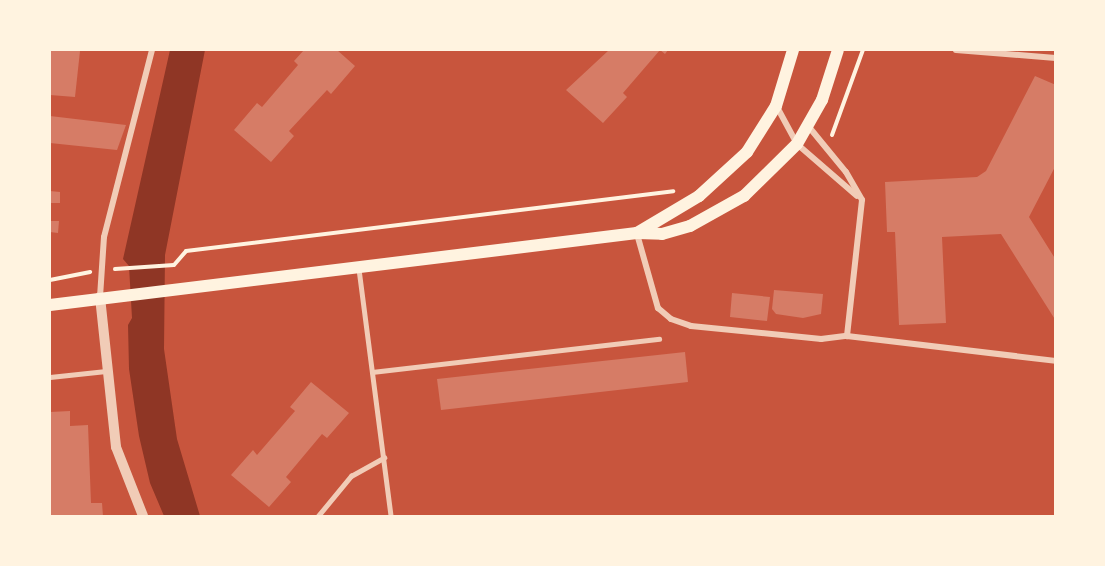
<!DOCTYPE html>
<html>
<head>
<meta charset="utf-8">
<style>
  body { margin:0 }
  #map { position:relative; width:1105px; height:566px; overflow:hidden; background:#c8553d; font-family:"Crimson Pro",serif }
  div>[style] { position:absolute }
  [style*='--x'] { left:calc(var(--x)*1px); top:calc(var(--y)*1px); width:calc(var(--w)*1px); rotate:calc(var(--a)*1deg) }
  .water>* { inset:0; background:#8f3625 }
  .building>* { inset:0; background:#d67c66 }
  .path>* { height:4px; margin:-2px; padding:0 2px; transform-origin:2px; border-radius:2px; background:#fff3e0 }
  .service>* { height:4.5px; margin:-2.25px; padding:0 2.25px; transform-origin:2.25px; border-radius:2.25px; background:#f1ccb7 }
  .minor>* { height:6px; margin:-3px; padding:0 3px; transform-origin:3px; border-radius:3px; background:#f1ccb7 }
  .tertiary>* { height:10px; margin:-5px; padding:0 5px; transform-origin:5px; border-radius:5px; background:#f1ccb7 }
  .secondary>* { height:12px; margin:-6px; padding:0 6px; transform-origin:6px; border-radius:6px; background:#fff3e0 }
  span { translate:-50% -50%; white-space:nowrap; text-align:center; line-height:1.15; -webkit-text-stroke:4.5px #fff3e0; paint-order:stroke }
  .frame { position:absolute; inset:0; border:51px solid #fff3e0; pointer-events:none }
</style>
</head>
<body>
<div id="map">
  <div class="water">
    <div style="clip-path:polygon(170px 50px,205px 50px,165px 255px,164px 349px,177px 439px,200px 516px,164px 516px,150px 483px,139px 436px,129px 369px,128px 325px,132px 318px,129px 266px,123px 259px)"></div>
  </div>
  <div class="building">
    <div style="clip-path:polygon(50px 50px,80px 51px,75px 97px,50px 95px)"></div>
    <div style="clip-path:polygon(304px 50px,337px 50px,355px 66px,331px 94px,327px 90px,289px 131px,294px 136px,271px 162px,234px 130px,257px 103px,262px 107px,298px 65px,294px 61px)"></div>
    <div style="clip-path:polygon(609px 50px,668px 50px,665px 54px,660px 50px,623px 93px,627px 97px,603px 123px,566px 90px)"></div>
    <div style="clip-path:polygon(1035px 76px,1056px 85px,1056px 165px,1029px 217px,1056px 260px,1056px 321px,1001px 234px,942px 237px,946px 323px,899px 325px,895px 232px,887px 232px,885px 182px,977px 177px,986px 171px)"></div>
    <div style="clip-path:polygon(50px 116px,126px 125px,117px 150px,50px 143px)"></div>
    <div style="clip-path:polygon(50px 191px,60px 192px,60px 203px,50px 203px)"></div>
    <div style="clip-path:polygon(50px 221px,59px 221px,58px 233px,50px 232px)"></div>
    <div style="clip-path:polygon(774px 290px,823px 294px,821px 314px,803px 318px,776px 314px,772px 309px)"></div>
    <div style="clip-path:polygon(732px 293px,770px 297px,767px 321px,730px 317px)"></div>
    <div style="clip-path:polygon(685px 352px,688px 382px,441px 410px,437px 379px)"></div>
    <div style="clip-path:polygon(311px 382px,349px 413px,327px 438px,322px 434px,286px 477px,291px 482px,269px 507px,231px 475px,253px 450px,257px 455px,295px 411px,290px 407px)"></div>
    <div style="clip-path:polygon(70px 411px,70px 426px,88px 425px,91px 503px,102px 503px,103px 516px,50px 516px,50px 412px)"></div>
  </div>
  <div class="path">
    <div style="--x:832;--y:135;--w:90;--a:-70"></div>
    <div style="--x:115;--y:269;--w:59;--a:-3.9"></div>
    <div style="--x:174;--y:265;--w:18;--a:-49"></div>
    <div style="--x:186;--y:251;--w:491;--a:-7"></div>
    <div style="--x:50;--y:280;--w:41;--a:-11.3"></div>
  </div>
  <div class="service">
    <div style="--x:359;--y:269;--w:249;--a:82.6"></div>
    <div style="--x:372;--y:372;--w:289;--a:-6.6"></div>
    <div style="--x:50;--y:377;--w:56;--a:-6.1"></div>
    <div style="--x:318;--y:516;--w:52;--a:-50.5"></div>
    <div style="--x:351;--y:476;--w:38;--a:-29"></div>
  </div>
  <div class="minor">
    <div style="--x:956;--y:50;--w:100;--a:4.6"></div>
    <div style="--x:777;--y:107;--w:42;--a:61.6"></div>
    <div style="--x:797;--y:144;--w:79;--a:40.9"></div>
    <div style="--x:809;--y:127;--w:58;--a:50.6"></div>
    <div style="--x:846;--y:172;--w:32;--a:60"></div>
    <div style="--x:862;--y:200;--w:137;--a:96.3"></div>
    <div style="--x:637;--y:234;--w:77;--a:74.2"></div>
    <div style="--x:658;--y:308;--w:17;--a:40"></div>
    <div style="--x:671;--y:319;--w:21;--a:19"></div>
    <div style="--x:691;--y:326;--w:131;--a:5.7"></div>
    <div style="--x:821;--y:339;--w:26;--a:-7"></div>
    <div style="--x:847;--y:336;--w:210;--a:6.8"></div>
    <div style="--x:100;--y:297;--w:60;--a:-86.2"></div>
    <div style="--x:104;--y:237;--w:193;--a:-75.6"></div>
  </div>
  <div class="tertiary">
    <div style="--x:100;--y:297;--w:151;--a:83.9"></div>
    <div style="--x:116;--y:447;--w:74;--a:68.6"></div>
  </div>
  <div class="secondary">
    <div style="--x:637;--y:233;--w:72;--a:-30.8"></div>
    <div style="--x:699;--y:196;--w:65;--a:-42.5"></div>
    <div style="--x:747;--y:152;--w:54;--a:-57.8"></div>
    <div style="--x:776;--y:106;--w:59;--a:-73.1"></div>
    <div style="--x:50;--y:305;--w:591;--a:-6.99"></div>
    <div style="--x:637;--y:233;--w:25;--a:2"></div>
    <div style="--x:662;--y:234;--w:29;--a:-16"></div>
    <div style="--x:690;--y:226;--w:62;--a:-29.1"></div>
    <div style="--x:744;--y:196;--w:74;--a:-44.5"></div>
    <div style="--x:797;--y:144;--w:51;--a:-60.4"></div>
    <div style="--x:822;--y:100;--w:52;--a:-72.3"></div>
  </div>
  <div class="frame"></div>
</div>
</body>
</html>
